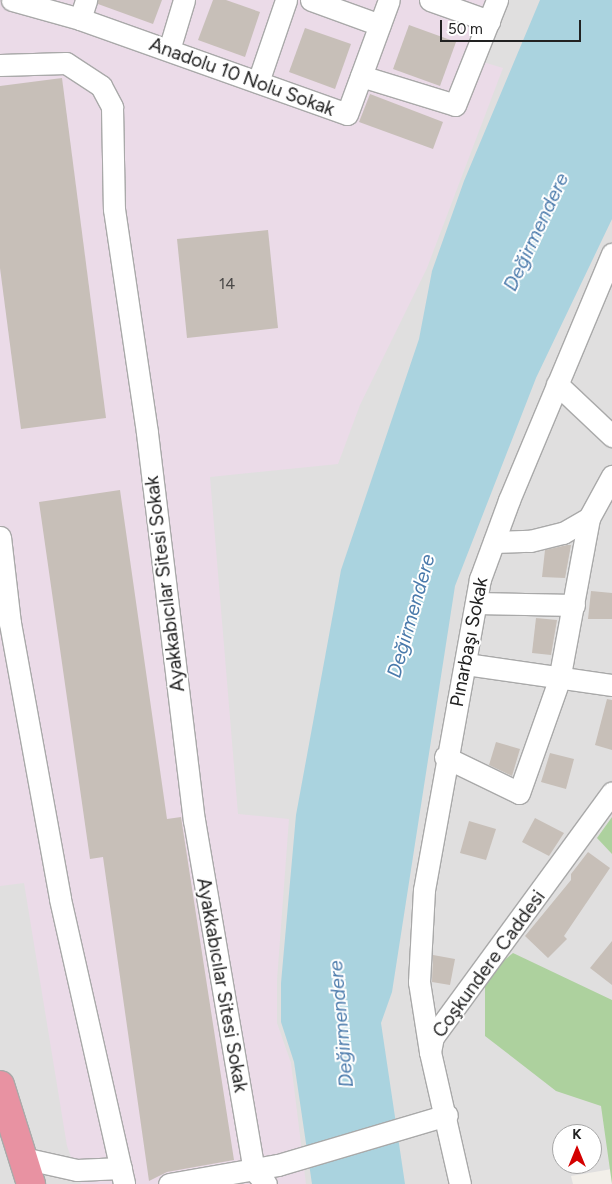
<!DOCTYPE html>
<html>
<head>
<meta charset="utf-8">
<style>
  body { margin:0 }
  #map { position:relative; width:612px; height:1184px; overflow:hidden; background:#f2efe9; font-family:Figtree,sans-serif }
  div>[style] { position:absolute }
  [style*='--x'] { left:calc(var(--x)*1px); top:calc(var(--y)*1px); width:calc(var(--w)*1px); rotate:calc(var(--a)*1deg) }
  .residential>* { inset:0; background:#e0dfdf }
  .industrial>* { inset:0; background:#ebdbe8 }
  .forest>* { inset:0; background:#add19e }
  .water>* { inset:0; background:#aad3df }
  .building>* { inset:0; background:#c7bfb8 }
  .roads { filter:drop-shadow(1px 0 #a9a9a9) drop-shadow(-1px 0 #a9a9a9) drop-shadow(0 1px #a9a9a9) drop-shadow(0 -1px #a9a9a9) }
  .minor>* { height:21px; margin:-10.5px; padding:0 10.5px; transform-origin:10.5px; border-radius:10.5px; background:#fff }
  .highway>* { height:28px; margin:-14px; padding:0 14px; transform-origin:14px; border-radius:14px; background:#e892a2 }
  span { translate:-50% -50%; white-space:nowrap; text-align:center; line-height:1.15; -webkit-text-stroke:4px #fff; paint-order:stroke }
  .number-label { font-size:16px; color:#4b4948 }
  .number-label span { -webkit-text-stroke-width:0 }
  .street-label { font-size:19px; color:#222 }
  .water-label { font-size:20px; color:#4a7aab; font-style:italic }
  .north { position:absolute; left:552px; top:1124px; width:50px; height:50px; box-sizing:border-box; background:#fff; border:1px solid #a7a7a7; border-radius:50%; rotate:0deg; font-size:14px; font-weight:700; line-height:20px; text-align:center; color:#222 }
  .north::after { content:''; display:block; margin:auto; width:18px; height:22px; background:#d40000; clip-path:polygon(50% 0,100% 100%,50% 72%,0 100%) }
  .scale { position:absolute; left:440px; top:20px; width:141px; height:22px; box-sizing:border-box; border:2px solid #222; border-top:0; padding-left:6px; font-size:15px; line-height:18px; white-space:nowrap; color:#222; -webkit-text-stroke:4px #fff; paint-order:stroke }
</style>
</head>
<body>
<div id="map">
  <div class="residential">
    <div style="clip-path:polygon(evenodd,0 0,612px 0,612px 1169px,571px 1176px,573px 1184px,0 1184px,0 0,562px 1134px,592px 1134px,592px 1164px,562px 1164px,562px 1134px)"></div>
  </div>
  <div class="industrial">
    <div style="clip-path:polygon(0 0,507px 0,483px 62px,503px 68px,427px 268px,360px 405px,338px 464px,210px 477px,238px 814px,289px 819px,277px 980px,277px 1023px,291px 1063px,306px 1184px,81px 1184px,67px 1146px,24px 883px,0 886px)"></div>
  </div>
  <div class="forest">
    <div style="clip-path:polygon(612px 817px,612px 854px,597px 838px)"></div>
    <div style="clip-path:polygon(513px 953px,612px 1000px,612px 1184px,601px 1106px,556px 1091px,485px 1036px,485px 976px)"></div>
  </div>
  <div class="water">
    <div style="clip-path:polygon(540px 0,612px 0,612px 219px,536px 378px,455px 586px,392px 992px,381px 1023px,405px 1184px,312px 1184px,294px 1062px,281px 1022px,281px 983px,296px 815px,341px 570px,419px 339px,432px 271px,464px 181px)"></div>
  </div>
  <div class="building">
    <div style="clip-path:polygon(98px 0,162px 0,153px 24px,98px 4px)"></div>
    <div style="clip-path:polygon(213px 0,226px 0,260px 12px,245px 57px,198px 40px)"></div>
    <div style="clip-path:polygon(409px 25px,456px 42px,440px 86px,393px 69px)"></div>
    <div style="clip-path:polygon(305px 28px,351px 44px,335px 89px,289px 72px)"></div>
    <div style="clip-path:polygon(62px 78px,106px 418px,21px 429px,0 268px,0 86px)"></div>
    <div style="clip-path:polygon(370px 94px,443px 122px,433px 149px,359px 122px)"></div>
    <div style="clip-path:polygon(268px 230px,278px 328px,187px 338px,177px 239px)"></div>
    <div style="clip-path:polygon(120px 490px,167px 819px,181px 817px,234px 1160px,167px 1172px,149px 1181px,103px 857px,90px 859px,39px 502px)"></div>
    <div style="clip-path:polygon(567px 545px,571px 545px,565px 578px,542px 577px,545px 550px)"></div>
    <div style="clip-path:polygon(591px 591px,612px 593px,612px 619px,588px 619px)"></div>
    <div style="clip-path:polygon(536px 618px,557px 620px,551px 655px,532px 653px)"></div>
    <div style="clip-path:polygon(607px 699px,612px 700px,612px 750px,595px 745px)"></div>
    <div style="clip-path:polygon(496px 742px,520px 749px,512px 776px,489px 765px)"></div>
    <div style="clip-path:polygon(550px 753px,574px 759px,566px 789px,541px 782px)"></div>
    <div style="clip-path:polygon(535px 818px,564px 833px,549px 856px,522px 842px)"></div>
    <div style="clip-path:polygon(469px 821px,496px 829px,486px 860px,460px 853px)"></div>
    <div style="clip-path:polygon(588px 852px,610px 868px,564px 936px,567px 939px,548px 958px,525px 936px,571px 880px,571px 874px)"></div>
    <div style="clip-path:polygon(612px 941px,612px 985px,590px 968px)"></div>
    <div style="clip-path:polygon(433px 955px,455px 959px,450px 985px,432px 982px)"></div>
  </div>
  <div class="roads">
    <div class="minor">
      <div style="--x:12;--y:0;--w:71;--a:15.6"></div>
      <div style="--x:80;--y:19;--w:283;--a:19.6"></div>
      <div style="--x:347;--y:114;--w:121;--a:-69.8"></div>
      <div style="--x:311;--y:0;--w:73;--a:19.9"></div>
      <div style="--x:430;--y:0;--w:63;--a:19.6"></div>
      <div style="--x:80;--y:19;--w:20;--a:-72"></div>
      <div style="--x:169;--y:50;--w:52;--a:-73.3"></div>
      <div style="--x:0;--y:65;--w:66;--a:-1.7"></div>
      <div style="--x:66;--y:63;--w:42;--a:33.3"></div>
      <div style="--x:101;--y:86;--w:24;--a:62"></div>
      <div style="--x:112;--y:107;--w:102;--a:88.9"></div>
      <div style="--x:114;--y:209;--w:226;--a:81.6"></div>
      <div style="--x:147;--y:433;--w:390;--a:83.1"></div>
      <div style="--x:194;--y:820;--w:355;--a:80.3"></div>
      <div style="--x:254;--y:1170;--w:18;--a:49"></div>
      <div style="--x:361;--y:76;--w:98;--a:17.1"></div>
      <div style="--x:455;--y:105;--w:113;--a:-68.2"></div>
      <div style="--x:258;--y:82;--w:87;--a:-71.1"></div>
      <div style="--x:557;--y:384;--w:76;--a:43.4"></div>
      <div style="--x:0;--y:537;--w:87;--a:83.4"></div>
      <div style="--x:10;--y:623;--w:280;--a:79.7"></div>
      <div style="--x:60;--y:899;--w:292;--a:77.3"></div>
      <div style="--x:494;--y:542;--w:36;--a:-2"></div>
      <div style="--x:530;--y:541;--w:34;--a:-14"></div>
      <div style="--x:563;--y:533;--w:30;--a:-30"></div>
      <div style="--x:589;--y:518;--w:48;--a:-61.3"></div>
      <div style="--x:476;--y:603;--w:98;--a:1.2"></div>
      <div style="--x:466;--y:664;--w:148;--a:8.2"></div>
      <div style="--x:445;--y:757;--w:82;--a:25.9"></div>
      <div style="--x:519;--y:793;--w:120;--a:-70.5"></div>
      <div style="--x:559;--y:680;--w:165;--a:-79.5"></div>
      <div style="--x:430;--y:1052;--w:71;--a:-98.9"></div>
      <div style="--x:419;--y:982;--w:92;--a:-86.9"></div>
      <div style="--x:424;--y:890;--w:316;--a:-79.8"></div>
      <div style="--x:480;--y:579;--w:84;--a:-69.8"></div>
      <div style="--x:509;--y:500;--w:267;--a:-67.3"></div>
      <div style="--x:23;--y:1158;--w:55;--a:12.5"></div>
      <div style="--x:77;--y:1170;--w:44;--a:-2.6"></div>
      <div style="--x:169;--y:1184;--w:111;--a:-9.9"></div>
      <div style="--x:278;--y:1165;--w:176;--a:-16.5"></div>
      <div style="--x:460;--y:1184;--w:135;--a:-102.8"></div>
      <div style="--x:430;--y:1052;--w:15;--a:-79"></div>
      <div style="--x:433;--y:1037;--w:303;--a:-53.8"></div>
    </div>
    <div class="highway">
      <div style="--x:0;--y:1085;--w:104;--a:72.6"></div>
    </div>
  </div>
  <div class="number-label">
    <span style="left:227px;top:284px">14</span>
  </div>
  <div class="street-label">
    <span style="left:242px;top:77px;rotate:20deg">Anadolu 10 Nolu Sokak</span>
    <span style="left:165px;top:584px;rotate:-97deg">Ayakkabıcılar Sitesi Sokak</span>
    <span style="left:469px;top:642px;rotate:-79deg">Pınarbaşı Sokak</span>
    <span style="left:489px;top:964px;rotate:-54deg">Coşkundere Caddesi</span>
    <span style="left:222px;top:985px;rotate:80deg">Ayakkabıcılar Sitesi Sokak</span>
  </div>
  <div class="water-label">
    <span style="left:536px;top:232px;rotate:-65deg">Değirmendere</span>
    <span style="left:411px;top:616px;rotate:-74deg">Değirmendere</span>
    <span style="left:341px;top:1024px;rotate:-95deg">Değirmendere</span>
  </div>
  <div class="north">K</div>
  <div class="scale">50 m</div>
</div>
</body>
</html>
